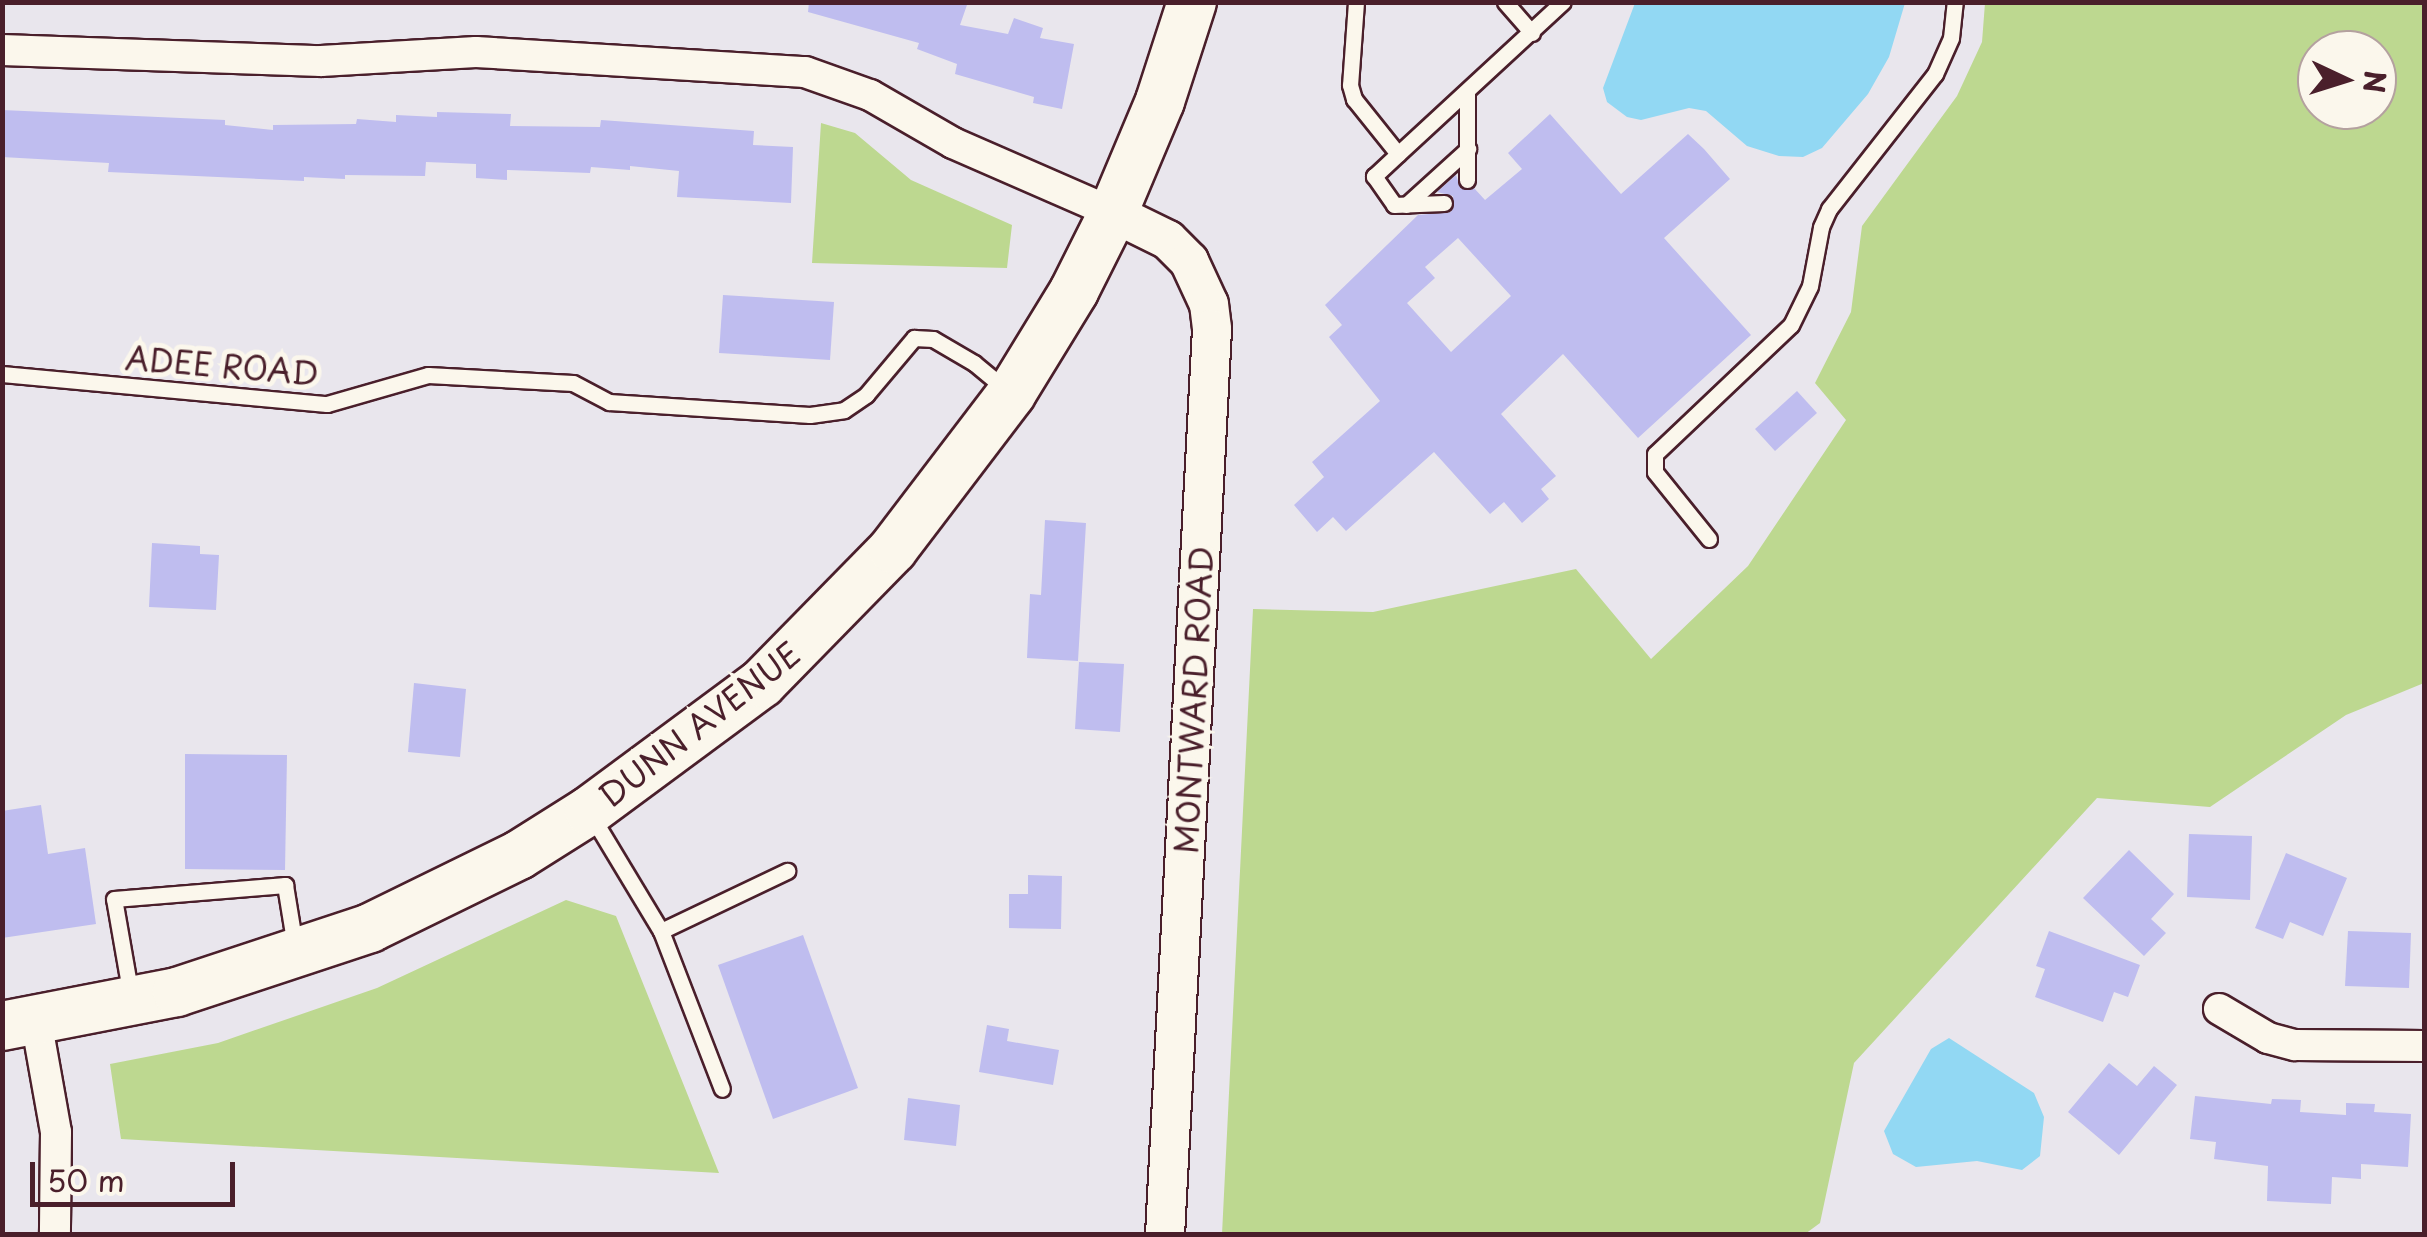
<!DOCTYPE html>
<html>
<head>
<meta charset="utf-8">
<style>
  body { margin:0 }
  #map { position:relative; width:2427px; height:1237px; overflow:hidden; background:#e9e6ed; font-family:"Playpen Sans",sans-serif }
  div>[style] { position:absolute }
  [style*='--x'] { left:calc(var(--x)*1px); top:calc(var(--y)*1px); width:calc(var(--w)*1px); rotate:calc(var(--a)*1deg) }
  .green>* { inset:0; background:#bdd890 }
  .water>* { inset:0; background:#92d8f3 }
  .building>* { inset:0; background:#bfbdef }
  .roads { filter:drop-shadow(2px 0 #4a1f2b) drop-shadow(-2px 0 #4a1f2b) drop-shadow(0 2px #4a1f2b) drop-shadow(0 -2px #4a1f2b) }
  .service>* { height:15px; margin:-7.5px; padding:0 7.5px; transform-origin:7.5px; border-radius:7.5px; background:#fbf7ec }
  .minor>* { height:30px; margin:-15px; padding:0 15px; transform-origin:15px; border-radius:15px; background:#fbf7ec }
  .tertiary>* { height:38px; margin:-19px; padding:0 19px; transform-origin:19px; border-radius:19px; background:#fbf7ec }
  .primary>* { height:48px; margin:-24px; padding:0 24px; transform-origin:24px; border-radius:24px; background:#fbf7ec }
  span { translate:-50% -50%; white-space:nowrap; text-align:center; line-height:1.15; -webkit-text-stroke:10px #fbf7ec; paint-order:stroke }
  .street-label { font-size:32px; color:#4a1f2b }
  .frame { position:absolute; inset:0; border:5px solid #4a1f2b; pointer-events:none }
  .north { position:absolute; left:2297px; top:30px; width:100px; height:100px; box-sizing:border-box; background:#fbf7ec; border:2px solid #b4a19f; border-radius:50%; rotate:94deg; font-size:28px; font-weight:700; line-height:40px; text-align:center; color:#4a1f2b }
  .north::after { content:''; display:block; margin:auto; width:35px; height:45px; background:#4a1f2b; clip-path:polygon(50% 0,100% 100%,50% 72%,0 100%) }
  .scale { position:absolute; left:30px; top:1162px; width:205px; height:45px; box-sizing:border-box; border:5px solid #4a1f2b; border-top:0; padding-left:12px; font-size:30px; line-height:35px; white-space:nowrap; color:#4a1f2b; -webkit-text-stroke:8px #fbf7ec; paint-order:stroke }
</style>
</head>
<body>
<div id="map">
  <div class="green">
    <div style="clip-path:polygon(evenodd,1985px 3px,2424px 3px,2424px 683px,2346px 715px,2210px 807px,2097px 798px,1854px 1063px,1820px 1223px,1805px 1234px,1222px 1234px,1253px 609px,1373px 612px,1576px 569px,1651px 659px,1748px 566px,1846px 420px,1815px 383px,1851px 312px,1862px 226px,1957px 96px,1982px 42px,1985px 3px,2317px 50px,2377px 50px,2377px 110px,2317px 110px,2317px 50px)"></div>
    <div style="clip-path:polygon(821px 123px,855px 133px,911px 180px,1012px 225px,1007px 268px,812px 263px)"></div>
    <div style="clip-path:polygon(566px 900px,616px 916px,719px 1173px,121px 1139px,110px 1064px,218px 1043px,377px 988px)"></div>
  </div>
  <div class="water">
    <div style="clip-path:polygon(1635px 3px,1635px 2px,1905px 3px,1889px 57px,1868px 94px,1822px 148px,1803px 157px,1779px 156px,1747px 146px,1706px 111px,1689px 108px,1641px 120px,1627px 117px,1607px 102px,1603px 88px)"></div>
    <div style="clip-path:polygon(1949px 1038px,2034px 1093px,2044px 1117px,2040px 1156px,2022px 1170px,1977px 1161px,1916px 1167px,1893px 1154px,1884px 1131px,1931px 1049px)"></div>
  </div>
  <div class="building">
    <div style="clip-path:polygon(809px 2px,968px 2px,960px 25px,1008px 34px,1014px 18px,1043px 28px,1040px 38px,1074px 44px,1062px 109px,1033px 103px,1034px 97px,955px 74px,957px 64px,917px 49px,919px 43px,808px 12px)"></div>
    <div style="clip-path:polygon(2px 110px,225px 120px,225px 125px,273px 130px,273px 125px,356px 124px,357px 119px,396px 122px,396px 115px,437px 117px,437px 112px,511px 114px,510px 126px,600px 127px,601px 120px,754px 131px,753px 145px,793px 147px,791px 203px,677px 197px,679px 171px,630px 166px,630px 170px,591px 167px,590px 173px,507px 170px,507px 180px,476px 178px,476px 164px,426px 162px,425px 176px,345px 175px,345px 179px,304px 177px,304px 181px,108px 172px,109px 163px,2px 157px)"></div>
    <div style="clip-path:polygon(evenodd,1550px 114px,1621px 194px,1688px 134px,1704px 149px,1730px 179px,1664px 238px,1751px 335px,1638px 438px,1563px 354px,1501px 414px,1556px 476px,1541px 489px,1549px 499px,1522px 523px,1504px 502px,1490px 514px,1434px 452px,1346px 531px,1333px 517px,1317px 532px,1294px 505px,1324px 477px,1312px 462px,1380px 401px,1329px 337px,1342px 325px,1325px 305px,1418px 215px,1451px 212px,1453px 196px,1437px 192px,1456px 175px,1461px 189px,1474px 188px,1485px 200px,1522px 169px,1508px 153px,1550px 114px,1458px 238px,1511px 296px,1451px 352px,1407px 303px,1435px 278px,1425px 267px,1458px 238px)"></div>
    <div style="clip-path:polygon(723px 295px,834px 302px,830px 360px,719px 353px)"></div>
    <div style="clip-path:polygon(1797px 391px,1817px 413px,1775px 451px,1755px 429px)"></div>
    <div style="clip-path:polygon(1045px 520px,1086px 523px,1078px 661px,1027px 658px,1030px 594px,1041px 595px)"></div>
    <div style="clip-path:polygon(152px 543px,200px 546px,200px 554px,219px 555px,216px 610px,149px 607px)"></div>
    <div style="clip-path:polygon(1079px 662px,1124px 664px,1120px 732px,1075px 729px)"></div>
    <div style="clip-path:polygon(414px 683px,466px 689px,460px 757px,408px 752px)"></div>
    <div style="clip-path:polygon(185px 754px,287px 755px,285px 870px,185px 869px)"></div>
    <div style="clip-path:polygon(41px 805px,48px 854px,85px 848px,96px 924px,2px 938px,2px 811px)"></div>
    <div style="clip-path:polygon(2189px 834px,2252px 836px,2250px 900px,2187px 897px)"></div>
    <div style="clip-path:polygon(2129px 850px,2174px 894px,2151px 919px,2166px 933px,2144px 956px,2083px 898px)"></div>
    <div style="clip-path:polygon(2286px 853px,2347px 878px,2323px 936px,2290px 922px,2283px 939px,2255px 928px)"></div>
    <div style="clip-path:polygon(1028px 875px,1062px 876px,1061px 929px,1009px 928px,1009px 894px,1028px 894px)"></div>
    <div style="clip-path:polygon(2049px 931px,2140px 965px,2128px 997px,2114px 992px,2103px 1022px,2035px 997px,2045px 969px,2036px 966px)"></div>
    <div style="clip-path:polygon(2348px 931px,2411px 933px,2409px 988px,2345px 986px)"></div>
    <div style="clip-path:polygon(803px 935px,858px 1088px,773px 1119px,718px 965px)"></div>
    <div style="clip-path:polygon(987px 1025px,1009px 1029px,1007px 1041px,1059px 1050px,1053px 1085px,979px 1072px)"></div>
    <div style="clip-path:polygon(2109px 1063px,2137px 1086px,2154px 1066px,2177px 1085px,2119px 1155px,2068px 1112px)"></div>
    <div style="clip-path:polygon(2195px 1096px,2271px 1104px,2272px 1099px,2301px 1100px,2300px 1112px,2346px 1115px,2346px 1103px,2375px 1104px,2374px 1112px,2411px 1114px,2408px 1167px,2361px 1164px,2361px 1179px,2332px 1177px,2331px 1204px,2267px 1201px,2268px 1166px,2214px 1159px,2216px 1142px,2190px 1139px)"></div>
    <div style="clip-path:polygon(908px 1098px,960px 1105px,956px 1146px,904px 1140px)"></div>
  </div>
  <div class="roads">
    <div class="service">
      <div style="--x:1356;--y:2;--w:83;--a:94.1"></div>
      <div style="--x:1350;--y:85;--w:15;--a:74"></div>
      <div style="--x:1354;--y:99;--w:70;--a:51.3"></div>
      <div style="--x:1398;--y:154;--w:224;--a:-42.7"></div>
      <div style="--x:1505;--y:2;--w:41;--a:48.9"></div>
      <div style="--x:1467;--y:93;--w:87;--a:90"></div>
      <div style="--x:1398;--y:154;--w:33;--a:137"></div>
      <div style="--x:1374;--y:176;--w:35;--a:55"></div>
      <div style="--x:1394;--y:205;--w:50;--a:-2.3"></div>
      <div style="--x:1406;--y:205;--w:84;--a:-42.1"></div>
      <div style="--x:2;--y:374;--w:326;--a:5.3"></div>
      <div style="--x:327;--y:404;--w:105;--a:-16"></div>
      <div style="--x:428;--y:375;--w:145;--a:3.2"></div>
      <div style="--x:573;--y:383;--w:41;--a:27.8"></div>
      <div style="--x:609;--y:402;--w:201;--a:3.7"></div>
      <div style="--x:810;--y:415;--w:34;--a:-8"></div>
      <div style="--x:844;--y:410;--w:27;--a:-34"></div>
      <div style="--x:866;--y:395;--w:75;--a:-49.9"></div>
      <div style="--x:914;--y:338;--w:19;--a:3"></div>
      <div style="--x:933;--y:339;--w:48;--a:30.3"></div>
      <div style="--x:974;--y:363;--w:45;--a:39.6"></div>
      <div style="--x:1709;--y:539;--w:86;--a:-128.9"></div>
      <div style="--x:1655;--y:472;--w:18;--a:-90"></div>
      <div style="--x:1655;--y:454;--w:187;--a:-43.5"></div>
      <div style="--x:1791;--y:325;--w:43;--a:-64"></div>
      <div style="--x:1810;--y:286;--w:60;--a:-79.4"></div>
      <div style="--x:1821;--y:227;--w:20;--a:-66"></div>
      <div style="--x:1829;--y:209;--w:172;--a:-51.9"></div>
      <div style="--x:1935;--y:74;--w:39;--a:-66"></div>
      <div style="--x:1951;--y:38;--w:36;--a:-84"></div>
      <div style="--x:591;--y:815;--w:135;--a:58.9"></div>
      <div style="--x:661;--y:931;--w:169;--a:68.9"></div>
      <div style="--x:661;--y:931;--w:140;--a:-25.5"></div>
      <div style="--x:131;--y:996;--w:98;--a:-99.9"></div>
      <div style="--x:114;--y:899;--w:172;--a:-4.7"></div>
      <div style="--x:285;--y:885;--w:62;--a:80.7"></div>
    </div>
    <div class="minor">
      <div style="--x:2;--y:50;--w:319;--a:2"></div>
      <div style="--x:321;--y:61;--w:155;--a:-3.3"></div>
      <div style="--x:476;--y:52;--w:330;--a:3.5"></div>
      <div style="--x:805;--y:72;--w:69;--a:19.5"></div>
      <div style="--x:870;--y:95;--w:96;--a:30"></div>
      <div style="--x:953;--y:143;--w:175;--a:23.6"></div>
      <div style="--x:2219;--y:1009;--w:57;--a:30.6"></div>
      <div style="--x:2268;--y:1038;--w:28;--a:15"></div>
      <div style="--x:2295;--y:1045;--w:129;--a:0.4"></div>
      <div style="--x:36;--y:1020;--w:114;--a:79.9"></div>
      <div style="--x:56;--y:1132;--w:102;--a:90.6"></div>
    </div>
    <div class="tertiary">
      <div style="--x:1113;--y:213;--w:61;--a:26.1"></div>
      <div style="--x:1168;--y:240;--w:30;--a:45"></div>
      <div style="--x:1189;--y:261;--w:47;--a:65.1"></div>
      <div style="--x:1209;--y:304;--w:25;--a:83"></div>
      <div style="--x:1212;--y:329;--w:906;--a:92.97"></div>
    </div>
    <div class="primary">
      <div style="--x:2;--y:1026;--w:178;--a:-11"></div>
      <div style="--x:177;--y:992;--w:203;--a:-18.3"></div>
      <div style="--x:370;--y:928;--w:166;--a:-26.1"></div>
      <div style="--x:519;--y:855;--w:83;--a:-32.2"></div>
      <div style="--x:589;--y:811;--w:215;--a:-36.5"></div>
      <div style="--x:762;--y:683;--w:187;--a:-45.6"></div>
      <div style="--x:893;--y:549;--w:195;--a:-52.7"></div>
      <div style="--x:1011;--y:394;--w:121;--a:-58.5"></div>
      <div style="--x:1074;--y:291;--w:87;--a:-63.4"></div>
      <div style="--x:1113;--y:213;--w:121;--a:-67.2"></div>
      <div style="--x:1160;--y:101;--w:104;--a:-72.1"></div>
    </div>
  </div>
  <div class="street-label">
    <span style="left:222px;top:365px;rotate:5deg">ADEE ROAD</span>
    <span style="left:1193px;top:700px;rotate:-87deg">MONTWARD ROAD</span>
    <span style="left:699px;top:724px;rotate:-38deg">DUNN AVENUE</span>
  </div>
  <div class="frame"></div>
  <div class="north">N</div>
  <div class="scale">50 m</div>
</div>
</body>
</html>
